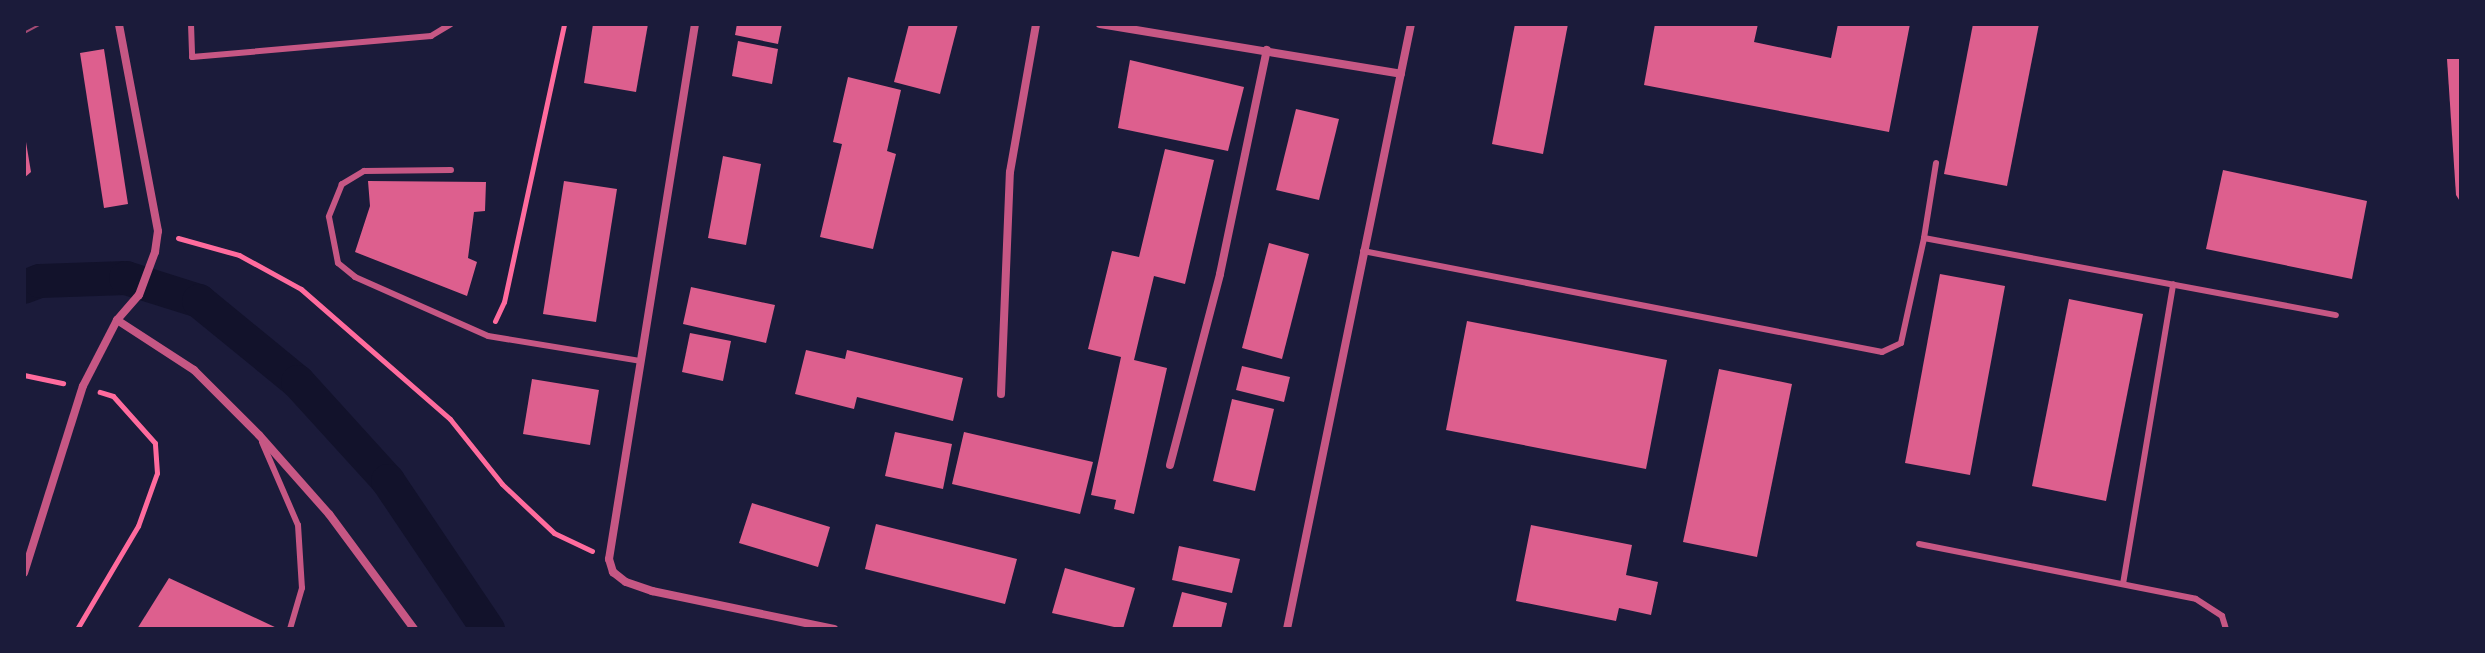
<!DOCTYPE html>
<html>
<head>
<meta charset="utf-8">
<style>
  body { margin:0 }
  #map { position:relative; width:2485px; height:653px; overflow:hidden; background:#1b1b3a; font-family:"Zilla Slab",serif }
  div>[style] { position:absolute }
  [style*='--x'] { left:calc(var(--x)*1px); top:calc(var(--y)*1px); width:calc(var(--w)*1px); rotate:calc(var(--a)*1deg) }
  .canal>* { height:34px; margin:-17px; padding:0 17px; transform-origin:17px; border-radius:17px; background:#12122b }
  .building>* { inset:0; background:#dd5f8e }
  .path>* { height:5px; margin:-2.5px; padding:0 2.5px; transform-origin:2.5px; border-radius:2.5px; background:#ff6b9d }
  .service>* { height:6px; margin:-3px; padding:0 3px; transform-origin:3px; border-radius:3px; background:#c65784 }
  .minor>* { height:8px; margin:-4px; padding:0 4px; transform-origin:4px; border-radius:4px; background:#c65784 }
  .tram>* { height:2px; margin:-1px; padding:0 1px; transform-origin:1px; border-radius:1px; background:#a44b75 }
  span { translate:-50% -50%; white-space:nowrap; text-align:center; line-height:1.15; -webkit-text-stroke:8px #1b1b3a; paint-order:stroke }
  .frame { position:absolute; inset:0; border:26px solid #1b1b3a; pointer-events:none }
</style>
</head>
<body>
<div id="map">
  <div class="canal">
    <div style="--x:24;--y:287;--w:17;--a:-21"></div>
    <div style="--x:40;--y:281;--w:86;--a:-2"></div>
    <div style="--x:126;--y:278;--w:77;--a:17.5"></div>
    <div style="--x:199;--y:301;--w:128;--a:39.3"></div>
    <div style="--x:298;--y:382;--w:134;--a:47.7"></div>
    <div style="--x:388;--y:481;--w:179;--a:56"></div>
  </div>
  <div class="building">
    <div style="clip-path:polygon(593px 24px,648px 24px,636px 92px,584px 83px)"></div>
    <div style="clip-path:polygon(737px 24px,782px 24px,778px 44px,735px 35px)"></div>
    <div style="clip-path:polygon(909px 24px,958px 24px,940px 94px,894px 82px)"></div>
    <div style="clip-path:polygon(1515px 24px,1568px 24px,1543px 154px,1492px 144px)"></div>
    <div style="clip-path:polygon(1655px 24px,1758px 24px,1754px 42px,1831px 58px,1838px 24px,1910px 24px,1889px 132px,1644px 85px)"></div>
    <div style="clip-path:polygon(1973px 24px,2039px 24px,2007px 186px,1944px 174px)"></div>
    <div style="clip-path:polygon(738px 41px,778px 49px,772px 84px,732px 76px)"></div>
    <div style="clip-path:polygon(104px 49px,128px 204px,104px 208px,80px 53px)"></div>
    <div style="clip-path:polygon(2447px 59px,2461px 59px,2461px 203px,2456px 195px)"></div>
    <div style="clip-path:polygon(1130px 60px,1244px 87px,1228px 151px,1118px 128px)"></div>
    <div style="clip-path:polygon(848px 77px,901px 90px,887px 151px,896px 154px,873px 249px,820px 237px,842px 144px,833px 142px)"></div>
    <div style="clip-path:polygon(1296px 109px,1339px 119px,1319px 200px,1276px 190px)"></div>
    <div style="clip-path:polygon(24px 130px,31px 172px,24px 178px)"></div>
    <div style="clip-path:polygon(1165px 149px,1214px 160px,1185px 284px,1154px 276px,1134px 360px,1167px 368px,1134px 514px,1114px 509px,1116px 500px,1091px 495px,1121px 357px,1088px 349px,1112px 251px,1139px 257px)"></div>
    <div style="clip-path:polygon(723px 156px,761px 164px,746px 245px,708px 238px)"></div>
    <div style="clip-path:polygon(2223px 170px,2367px 201px,2352px 279px,2206px 249px)"></div>
    <div style="clip-path:polygon(368px 181px,486px 182px,485px 211px,474px 212px,468px 258px,477px 262px,467px 296px,355px 252px,370px 206px)"></div>
    <div style="clip-path:polygon(564px 181px,617px 189px,596px 322px,543px 314px)"></div>
    <div style="clip-path:polygon(1269px 243px,1309px 254px,1282px 359px,1242px 348px)"></div>
    <div style="clip-path:polygon(1940px 274px,2005px 286px,1970px 475px,1905px 463px)"></div>
    <div style="clip-path:polygon(691px 287px,775px 305px,766px 343px,683px 324px)"></div>
    <div style="clip-path:polygon(2069px 299px,2143px 314px,2106px 501px,2032px 486px)"></div>
    <div style="clip-path:polygon(1467px 321px,1667px 360px,1646px 469px,1446px 430px)"></div>
    <div style="clip-path:polygon(690px 333px,731px 341px,723px 381px,682px 372px)"></div>
    <div style="clip-path:polygon(806px 350px,845px 359px,847px 350px,963px 378px,953px 421px,857px 397px,854px 409px,795px 394px)"></div>
    <div style="clip-path:polygon(1242px 366px,1290px 377px,1284px 402px,1236px 390px)"></div>
    <div style="clip-path:polygon(1719px 369px,1792px 384px,1757px 557px,1683px 542px)"></div>
    <div style="clip-path:polygon(532px 379px,599px 390px,590px 445px,523px 434px)"></div>
    <div style="clip-path:polygon(1232px 399px,1274px 409px,1255px 491px,1213px 481px)"></div>
    <div style="clip-path:polygon(895px 432px,952px 444px,943px 489px,885px 476px)"></div>
    <div style="clip-path:polygon(964px 432px,1093px 462px,1080px 514px,952px 484px)"></div>
    <div style="clip-path:polygon(752px 503px,830px 527px,818px 567px,739px 543px)"></div>
    <div style="clip-path:polygon(876px 524px,1017px 559px,1005px 604px,865px 569px)"></div>
    <div style="clip-path:polygon(1531px 525px,1632px 545px,1626px 575px,1658px 582px,1651px 615px,1619px 608px,1616px 621px,1516px 601px)"></div>
    <div style="clip-path:polygon(1179px 546px,1240px 559px,1232px 593px,1172px 580px)"></div>
    <div style="clip-path:polygon(1065px 568px,1135px 588px,1123px 629px,1052px 613px)"></div>
    <div style="clip-path:polygon(169px 578px,262px 621px,279px 629px,137px 629px)"></div>
    <div style="clip-path:polygon(1182px 592px,1227px 603px,1221px 629px,1172px 629px)"></div>
  </div>
  <div class="path">
    <div style="--x:178;--y:238;--w:63;--a:15.6"></div>
    <div style="--x:239;--y:255;--w:71;--a:28.7"></div>
    <div style="--x:301;--y:289;--w:198;--a:41.1"></div>
    <div style="--x:450;--y:419;--w:83;--a:51.3"></div>
    <div style="--x:502;--y:484;--w:71;--a:43.3"></div>
    <div style="--x:554;--y:533;--w:42;--a:25.3"></div>
    <div style="--x:495;--y:321;--w:21;--a:-65"></div>
    <div style="--x:504;--y:302;--w:284;--a:-77.8"></div>
    <div style="--x:24;--y:375;--w:40;--a:12"></div>
    <div style="--x:77;--y:629;--w:120;--a:-59.4"></div>
    <div style="--x:138;--y:526;--w:56;--a:-70.3"></div>
    <div style="--x:157;--y:473;--w:30;--a:-94"></div>
    <div style="--x:155;--y:443;--w:63;--a:-131.8"></div>
    <div style="--x:113;--y:396;--w:14;--a:-163"></div>
  </div>
  <div class="service">
    <div style="--x:191;--y:24;--w:33;--a:88"></div>
    <div style="--x:192;--y:57;--w:240;--a:-5"></div>
    <div style="--x:431;--y:36;--w:23;--a:-31"></div>
    <div style="--x:451;--y:170;--w:87;--a:179.3"></div>
    <div style="--x:364;--y:171;--w:26;--a:149"></div>
    <div style="--x:342;--y:184;--w:35;--a:112"></div>
    <div style="--x:329;--y:217;--w:47;--a:78.9"></div>
    <div style="--x:338;--y:263;--w:22;--a:39"></div>
    <div style="--x:355;--y:277;--w:145;--a:23.9"></div>
    <div style="--x:488;--y:336;--w:154;--a:9.3"></div>
    <div style="--x:1924;--y:238;--w:76;--a:-80.9"></div>
    <div style="--x:1363;--y:251;--w:529;--a:11.01"></div>
    <div style="--x:1882;--y:352;--w:21;--a:-25"></div>
    <div style="--x:1901;--y:343;--w:107;--a:-77.6"></div>
    <div style="--x:1924;--y:238;--w:419;--a:10.6"></div>
    <div style="--x:262;--y:442;--w:90;--a:66.6"></div>
    <div style="--x:298;--y:525;--w:63;--a:86.4"></div>
    <div style="--x:302;--y:588;--w:43;--a:106.3"></div>
    <div style="--x:1919;--y:544;--w:282;--a:11.2"></div>
    <div style="--x:2196;--y:599;--w:31;--a:33"></div>
    <div style="--x:2222;--y:616;--w:14;--a:73"></div>
    <div style="--x:2123;--y:584;--w:304;--a:-80.5"></div>
  </div>
  <div class="minor">
    <div style="--x:695;--y:24;--w:542;--a:99.13"></div>
    <div style="--x:609;--y:559;--w:14;--a:73"></div>
    <div style="--x:613;--y:572;--w:16;--a:38"></div>
    <div style="--x:626;--y:582;--w:28;--a:19"></div>
    <div style="--x:652;--y:591;--w:186;--a:11.8"></div>
    <div style="--x:1100;--y:24;--w:305;--a:9.4"></div>
    <div style="--x:117;--y:320;--w:92;--a:33"></div>
    <div style="--x:194;--y:370;--w:92;--a:45"></div>
    <div style="--x:259;--y:435;--w:106;--a:48.5"></div>
    <div style="--x:329;--y:514;--w:143;--a:53.5"></div>
    <div style="--x:1001;--y:394;--w:222;--a:-87.7"></div>
    <div style="--x:1010;--y:172;--w:150;--a:-80"></div>
    <div style="--x:1170;--y:465;--w:197;--a:-75.3"></div>
    <div style="--x:1220;--y:274;--w:229;--a:-78.2"></div>
    <div style="--x:24;--y:573;--w:196;--a:-72.5"></div>
    <div style="--x:83;--y:386;--w:74;--a:-62.7"></div>
    <div style="--x:117;--y:320;--w:33;--a:-49"></div>
    <div style="--x:139;--y:295;--w:46;--a:-69.6"></div>
    <div style="--x:155;--y:252;--w:21;--a:-82"></div>
    <div style="--x:158;--y:231;--w:211;--a:-100.7"></div>
    <div style="--x:1287;--y:629;--w:618;--a:-78.42"></div>
  </div>
  <div class="tram">
    <div style="--x:24;--y:33;--w:19;--a:-28"></div>
  </div>
  <div class="frame"></div>
</div>
</body>
</html>
